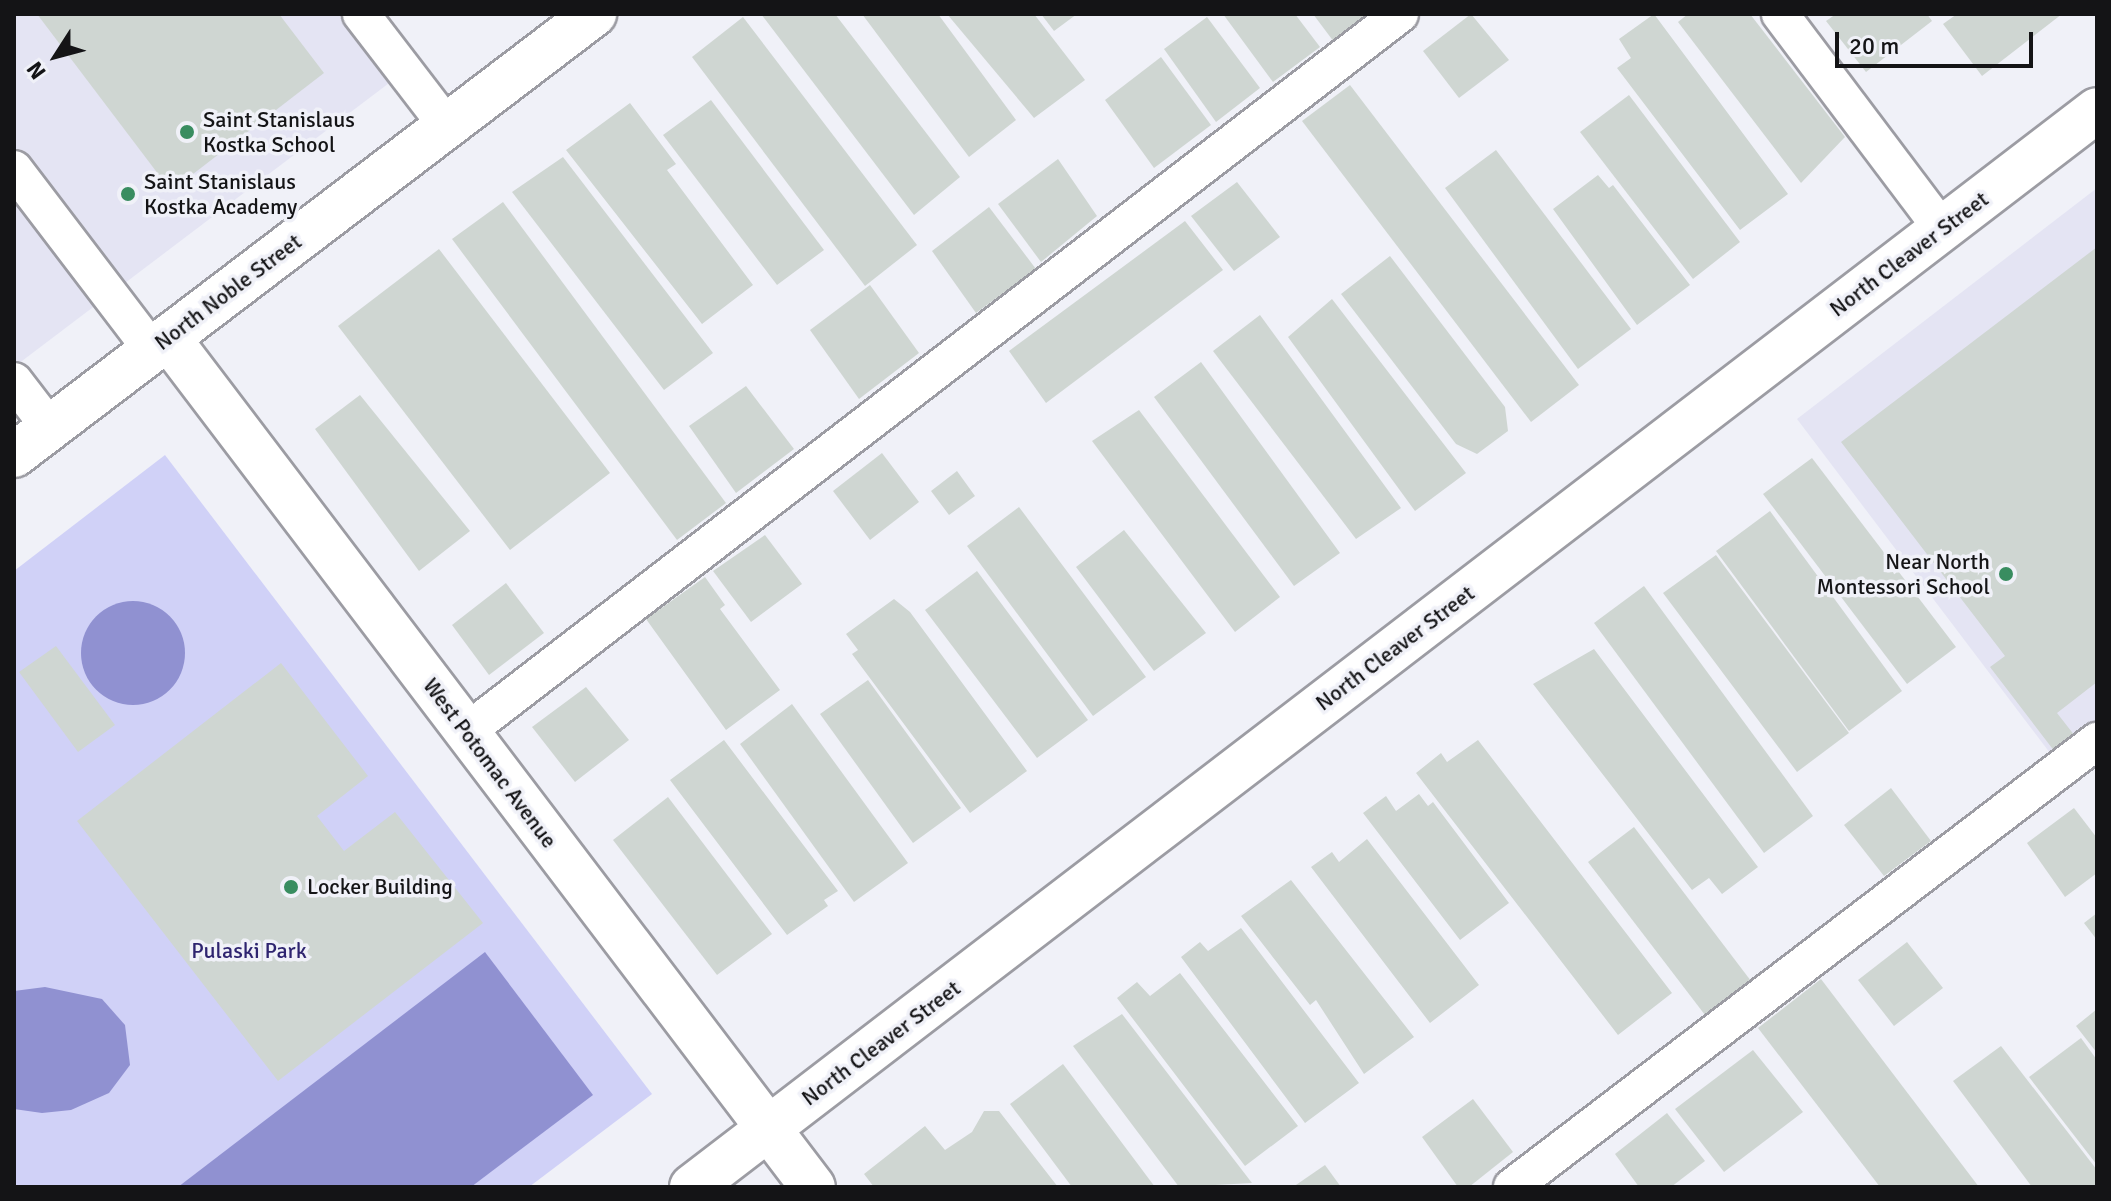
<!DOCTYPE html>
<html>
<head>
<meta charset="utf-8">
<style>
  body { margin:0 }
  #map { position:relative; width:2111px; height:1201px; overflow:hidden; background:#f0f1f8; font-family:Signika,sans-serif }
  div>[style] { position:absolute }
  [style*='--x'] { left:calc(var(--x)*1px); top:calc(var(--y)*1px); width:calc(var(--w)*1px); rotate:calc(var(--a)*1deg) }
  .built>* { inset:0; background:#e4e4f3 }
  .green>* { inset:0; background:#d0d1f7 }
  .water>* { inset:0; background:#9091d1 }
  .round { border-radius:50% }
  .building>* { inset:0; background:#cfd6d2 }
  .roads { filter:drop-shadow(2px 0 #9c9ca3) drop-shadow(-2px 0 #9c9ca3) drop-shadow(0 2px #9c9ca3) drop-shadow(0 -2px #9c9ca3) }
  .lane>* { height:36px; margin:-18px; padding:0 18px; transform-origin:18px; border-radius:18px; background:#fff }
  .street>* { height:44px; margin:-22px; padding:0 22px; transform-origin:22px; border-radius:22px; background:#fff }
  .dots>* { width:22px; height:22px; translate:-50% -50%; box-sizing:border-box; border:4px solid #f0f1f8; border-radius:50% }
  span { translate:-50% -50%; white-space:nowrap; text-align:center; line-height:1.15; -webkit-text-stroke:7px #f0f1f8; paint-order:stroke }
  .poi-label { font-size:22px; color:#141416 }
  .left { translate:0 -50%; text-align:left }
  .right { translate:-100% -50%; text-align:right }
  .street-label { font-size:22px; color:#141416 }
  .park-label { font-size:22px; color:#2e246f }
  .frame { position:absolute; inset:0; border:16px solid #141416; pointer-events:none }
  .north { position:absolute; left:16px; top:16px; width:80px; height:80px; -webkit-text-stroke:6px #f0f1f8; paint-order:stroke; rotate:234deg; font-size:22px; font-weight:700; line-height:32px; text-align:center; color:#141416 }
  .north::after { content:''; display:block; margin:auto; width:28px; height:36px; background:#141416; clip-path:polygon(50% 0,100% 100%,50% 72%,0 100%) }
  .scale { position:absolute; left:1835px; top:32px; width:198px; height:36px; box-sizing:border-box; border:4px solid #141416; border-top:0; padding-left:10px; font-size:24px; line-height:28px; white-space:nowrap; color:#141416; -webkit-text-stroke:6px #f0f1f8; paint-order:stroke }
</style>
</head>
<body>
<div id="map">
  <div class="built">
    <div style="clip-path:polygon(14px 14px,363px 14px,405px 71px,14px 367px)"></div>
    <div style="clip-path:polygon(2097px 188px,2097px 728px,2056px 761px,1797px 419px)"></div>
  </div>
  <div class="green">
    <div style="clip-path:polygon(165px 455px,652px 1094px,529px 1187px,14px 1187px,14px 571px)"></div>
  </div>
  <div class="water">
    <div class="round" style="left:81px;top:601px;width:104px;height:104px"></div>
    <div style="clip-path:polygon(485px 952px,593px 1095px,471px 1187px,178px 1187px)"></div>
    <div style="clip-path:polygon(45px 987px,102px 999px,125px 1025px,130px 1065px,109px 1093px,71px 1110px,42px 1113px,14px 1109px,14px 991px)"></div>
  </div>
  <div class="building">
    <div style="clip-path:polygon(37px 14px,279px 14px,324px 73px,171px 191px)"></div>
    <div style="clip-path:polygon(761px 14px,835px 14px,960px 177px,914px 215px)"></div>
    <div style="clip-path:polygon(862px 14px,938px 14px,1016px 120px,969px 157px)"></div>
    <div style="clip-path:polygon(947px 14px,1034px 14px,1085px 80px,1034px 118px)"></div>
    <div style="clip-path:polygon(1041px 14px,1077px 14px,1054px 31px)"></div>
    <div style="clip-path:polygon(1223px 14px,1295px 14px,1320px 47px,1273px 82px)"></div>
    <div style="clip-path:polygon(1313px 14px,1372px 14px,1334px 42px)"></div>
    <div style="clip-path:polygon(1471px 14px,1509px 60px,1459px 98px,1423px 51px)"></div>
    <div style="clip-path:polygon(1654px 14px,1788px 194px,1740px 230px,1617px 68px,1631px 58px,1619px 39px)"></div>
    <div style="clip-path:polygon(1688px 14px,1750px 14px,1845px 137px,1801px 183px,1678px 22px)"></div>
    <div style="clip-path:polygon(1836px 14px,1927px 14px,1932px 21px,1866px 72px,1826px 21px)"></div>
    <div style="clip-path:polygon(1957px 14px,2062px 14px,1982px 76px,1943px 24px)"></div>
    <div style="clip-path:polygon(743px 17px,917px 245px,865px 286px,692px 57px)"></div>
    <div style="clip-path:polygon(1207px 17px,1260px 88px,1216px 122px,1164px 49px)"></div>
    <div style="clip-path:polygon(1161px 57px,1211px 125px,1154px 168px,1105px 100px)"></div>
    <div style="clip-path:polygon(1350px 85px,1579px 385px,1531px 422px,1302px 121px)"></div>
    <div style="clip-path:polygon(1629px 95px,1740px 242px,1693px 279px,1580px 132px)"></div>
    <div style="clip-path:polygon(711px 100px,824px 250px,777px 285px,663px 135px)"></div>
    <div style="clip-path:polygon(630px 103px,676px 164px,667px 170px,753px 285px,702px 324px,566px 150px)"></div>
    <div style="clip-path:polygon(1496px 150px,1631px 329px,1578px 369px,1445px 188px)"></div>
    <div style="clip-path:polygon(563px 157px,713px 353px,664px 390px,512px 192px)"></div>
    <div style="clip-path:polygon(1058px 159px,1097px 216px,1041px 262px,998px 204px)"></div>
    <div style="clip-path:polygon(1598px 175px,1609px 188px,1613px 185px,1690px 285px,1637px 325px,1553px 209px)"></div>
    <div style="clip-path:polygon(1237px 182px,1280px 237px,1234px 271px,1191px 216px)"></div>
    <div style="clip-path:polygon(503px 202px,726px 503px,677px 540px,452px 239px)"></div>
    <div style="clip-path:polygon(989px 207px,1036px 269px,976px 313px,932px 251px)"></div>
    <div style="clip-path:polygon(1185px 221px,1223px 270px,1046px 403px,1009px 351px)"></div>
    <div style="clip-path:polygon(2097px 247px,2097px 682px,2057px 713px,2075px 736px,2055px 752px,1990px 667px,2005px 656px,1841px 442px)"></div>
    <div style="clip-path:polygon(439px 249px,610px 473px,510px 550px,338px 326px)"></div>
    <div style="clip-path:polygon(1390px 256px,1505px 407px,1508px 431px,1477px 454px,1456px 444px,1341px 294px)"></div>
    <div style="clip-path:polygon(870px 285px,919px 353px,859px 399px,810px 330px)"></div>
    <div style="clip-path:polygon(1332px 299px,1466px 473px,1415px 511px,1288px 337px)"></div>
    <div style="clip-path:polygon(1260px 315px,1401px 508px,1356px 539px,1213px 351px)"></div>
    <div style="clip-path:polygon(1201px 362px,1340px 553px,1294px 586px,1154px 397px)"></div>
    <div style="clip-path:polygon(746px 386px,794px 449px,736px 493px,689px 426px)"></div>
    <div style="clip-path:polygon(360px 395px,470px 531px,419px 571px,315px 429px)"></div>
    <div style="clip-path:polygon(1139px 410px,1280px 597px,1235px 632px,1092px 441px)"></div>
    <div style="clip-path:polygon(882px 453px,919px 502px,870px 540px,833px 491px)"></div>
    <div style="clip-path:polygon(1812px 458px,1956px 647px,1907px 684px,1763px 494px)"></div>
    <div style="clip-path:polygon(957px 471px,975px 496px,949px 515px,931px 491px)"></div>
    <div style="clip-path:polygon(1019px 507px,1146px 677px,1093px 716px,967px 546px)"></div>
    <div style="clip-path:polygon(1770px 511px,1902px 691px,1849px 731px,1716px 551px)"></div>
    <div style="clip-path:polygon(1124px 530px,1206px 633px,1154px 671px,1076px 567px)"></div>
    <div style="clip-path:polygon(765px 535px,802px 584px,751px 622px,713px 571px)"></div>
    <div style="clip-path:polygon(1716px 555px,1849px 733px,1797px 772px,1663px 593px)"></div>
    <div style="clip-path:polygon(977px 571px,1088px 720px,1037px 758px,925px 610px)"></div>
    <div style="clip-path:polygon(705px 577px,725px 605px,720px 609px,780px 690px,726px 730px,646px 619px)"></div>
    <div style="clip-path:polygon(506px 583px,544px 633px,489px 675px,452px 625px)"></div>
    <div style="clip-path:polygon(1644px 586px,1813px 816px,1764px 853px,1594px 623px)"></div>
    <div style="clip-path:polygon(894px 599px,910px 612px,1027px 771px,970px 813px,852px 654px,858px 650px,846px 634px)"></div>
    <div style="clip-path:polygon(56px 646px,115px 725px,78px 752px,19px 672px)"></div>
    <div style="clip-path:polygon(1594px 649px,1758px 867px,1722px 894px,1709px 878px,1692px 890px,1533px 684px)"></div>
    <div style="clip-path:polygon(281px 663px,368px 776px,317px 816px,344px 851px,395px 812px,483px 923px,278px 1081px,77px 821px)"></div>
    <div style="clip-path:polygon(868px 680px,961px 808px,913px 843px,820px 714px)"></div>
    <div style="clip-path:polygon(586px 687px,629px 740px,575px 782px,532px 727px)"></div>
    <div style="clip-path:polygon(792px 704px,908px 863px,854px 902px,740px 744px)"></div>
    <div style="clip-path:polygon(724px 740px,838px 891px,824px 900px,828px 906px,787px 935px,670px 780px)"></div>
    <div style="clip-path:polygon(1478px 740px,1672px 993px,1618px 1035px,1416px 773px,1441px 753px,1447px 762px)"></div>
    <div style="clip-path:polygon(1891px 788px,1931px 841px,1884px 876px,1844px 825px)"></div>
    <div style="clip-path:polygon(1419px 794px,1428px 806px,1433px 802px,1509px 903px,1460px 940px,1363px 813px,1386px 796px,1396px 811px)"></div>
    <div style="clip-path:polygon(668px 797px,772px 934px,717px 975px,613px 840px)"></div>
    <div style="clip-path:polygon(2074px 808px,2097px 838px,2097px 873px,2065px 897px,2027px 843px)"></div>
    <div style="clip-path:polygon(1634px 827px,1751px 981px,1705px 1015px,1588px 862px)"></div>
    <div style="clip-path:polygon(1367px 839px,1479px 985px,1430px 1023px,1311px 867px,1332px 852px,1339px 862px)"></div>
    <div style="clip-path:polygon(1291px 880px,1414px 1037px,1364px 1074px,1316px 1000px,1310px 1005px,1241px 916px)"></div>
    <div style="clip-path:polygon(2097px 913px,2097px 940px,2084px 923px)"></div>
    <div style="clip-path:polygon(1241px 928px,1359px 1083px,1305px 1123px,1181px 957px,1200px 942px,1208px 951px)"></div>
    <div style="clip-path:polygon(1907px 942px,1943px 988px,1894px 1026px,1858px 980px)"></div>
    <div style="clip-path:polygon(1180px 973px,1298px 1126px,1245px 1166px,1117px 998px,1137px 982px,1150px 996px)"></div>
    <div style="clip-path:polygon(1821px 979px,1979px 1187px,1880px 1187px,1758px 1028px)"></div>
    <div style="clip-path:polygon(2097px 1009px,2097px 1053px,2076px 1026px)"></div>
    <div style="clip-path:polygon(1122px 1014px,1252px 1183px,1179px 1187px,1073px 1046px)"></div>
    <div style="clip-path:polygon(2081px 1038px,2097px 1060px,2097px 1165px,2029px 1077px)"></div>
    <div style="clip-path:polygon(2001px 1046px,2097px 1170px,2097px 1187px,2032px 1187px,1953px 1081px)"></div>
    <div style="clip-path:polygon(1753px 1050px,1803px 1112px,1724px 1172px,1675px 1109px)"></div>
    <div style="clip-path:polygon(1063px 1064px,1155px 1187px,1072px 1187px,1010px 1104px)"></div>
    <div style="clip-path:polygon(1473px 1099px,1513px 1152px,1469px 1187px,1458px 1187px,1422px 1137px)"></div>
    <div style="clip-path:polygon(984px 1111px,999px 1111px,1058px 1187px,874px 1187px,864px 1174px,925px 1126px,945px 1150px,972px 1132px)"></div>
    <div style="clip-path:polygon(1667px 1113px,1705px 1161px,1671px 1187px,1639px 1187px,1615px 1154px)"></div>
    <div style="clip-path:polygon(1325px 1165px,1341px 1187px,1293px 1187px)"></div>
  </div>
  <div class="roads">
    <div class="lane">
      <div style="--x:361;--y:14;--w:141;--a:52.5"></div>
      <div style="--x:1780;--y:14;--w:269;--a:53"></div>
      <div style="--x:14;--y:169;--w:228;--a:52.7"></div>
      <div style="--x:14;--y:381;--w:59;--a:52.5"></div>
      <div style="--x:466;--y:732;--w:1178;--a:-37.55"></div>
      <div style="--x:1512;--y:1187;--w:736;--a:-37.32"></div>
    </div>
    <div class="street">
      <div style="--x:168;--y:338;--w:1066;--a:52.78"></div>
      <div style="--x:14;--y:455;--w:729;--a:-37.25"></div>
      <div style="--x:692;--y:1187;--w:1770;--a:-37.47"></div>
    </div>
  </div>
  <div class="dots">
    <div style="left:187px;top:132px;background:#398d60"></div>
    <div style="left:128px;top:194px;background:#398d60"></div>
    <div style="left:2006px;top:574px;background:#398d60"></div>
    <div style="left:291px;top:887px;background:#398d60"></div>
  </div>
  <div class="poi-label">
    <span class="left" style="left:203px;top:132px">Saint Stanislaus<br>Kostka School</span>
    <span class="left" style="left:144px;top:194px">Saint Stanislaus<br>Kostka Academy</span>
    <span class="right" style="left:1990px;top:574px">Near North<br>Montessori School</span>
    <span class="left" style="left:307px;top:887px">Locker Building</span>
  </div>
  <div class="street-label">
    <span style="left:1909px;top:254px;rotate:-37deg">North Cleaver Street</span>
    <span style="left:228px;top:292px;rotate:-37deg">North Noble Street</span>
    <span style="left:1395px;top:648px;rotate:-37deg">North Cleaver Street</span>
    <span style="left:490px;top:763px;rotate:53deg">West Potomac Avenue</span>
    <span style="left:881px;top:1043px;rotate:-37deg">North Cleaver Street</span>
  </div>
  <div class="park-label">
    <span style="left:249px;top:951px">Pulaski Park</span>
  </div>
  <div class="frame"></div>
  <div class="north">N</div>
  <div class="scale">20 m</div>
</div>
</body>
</html>
